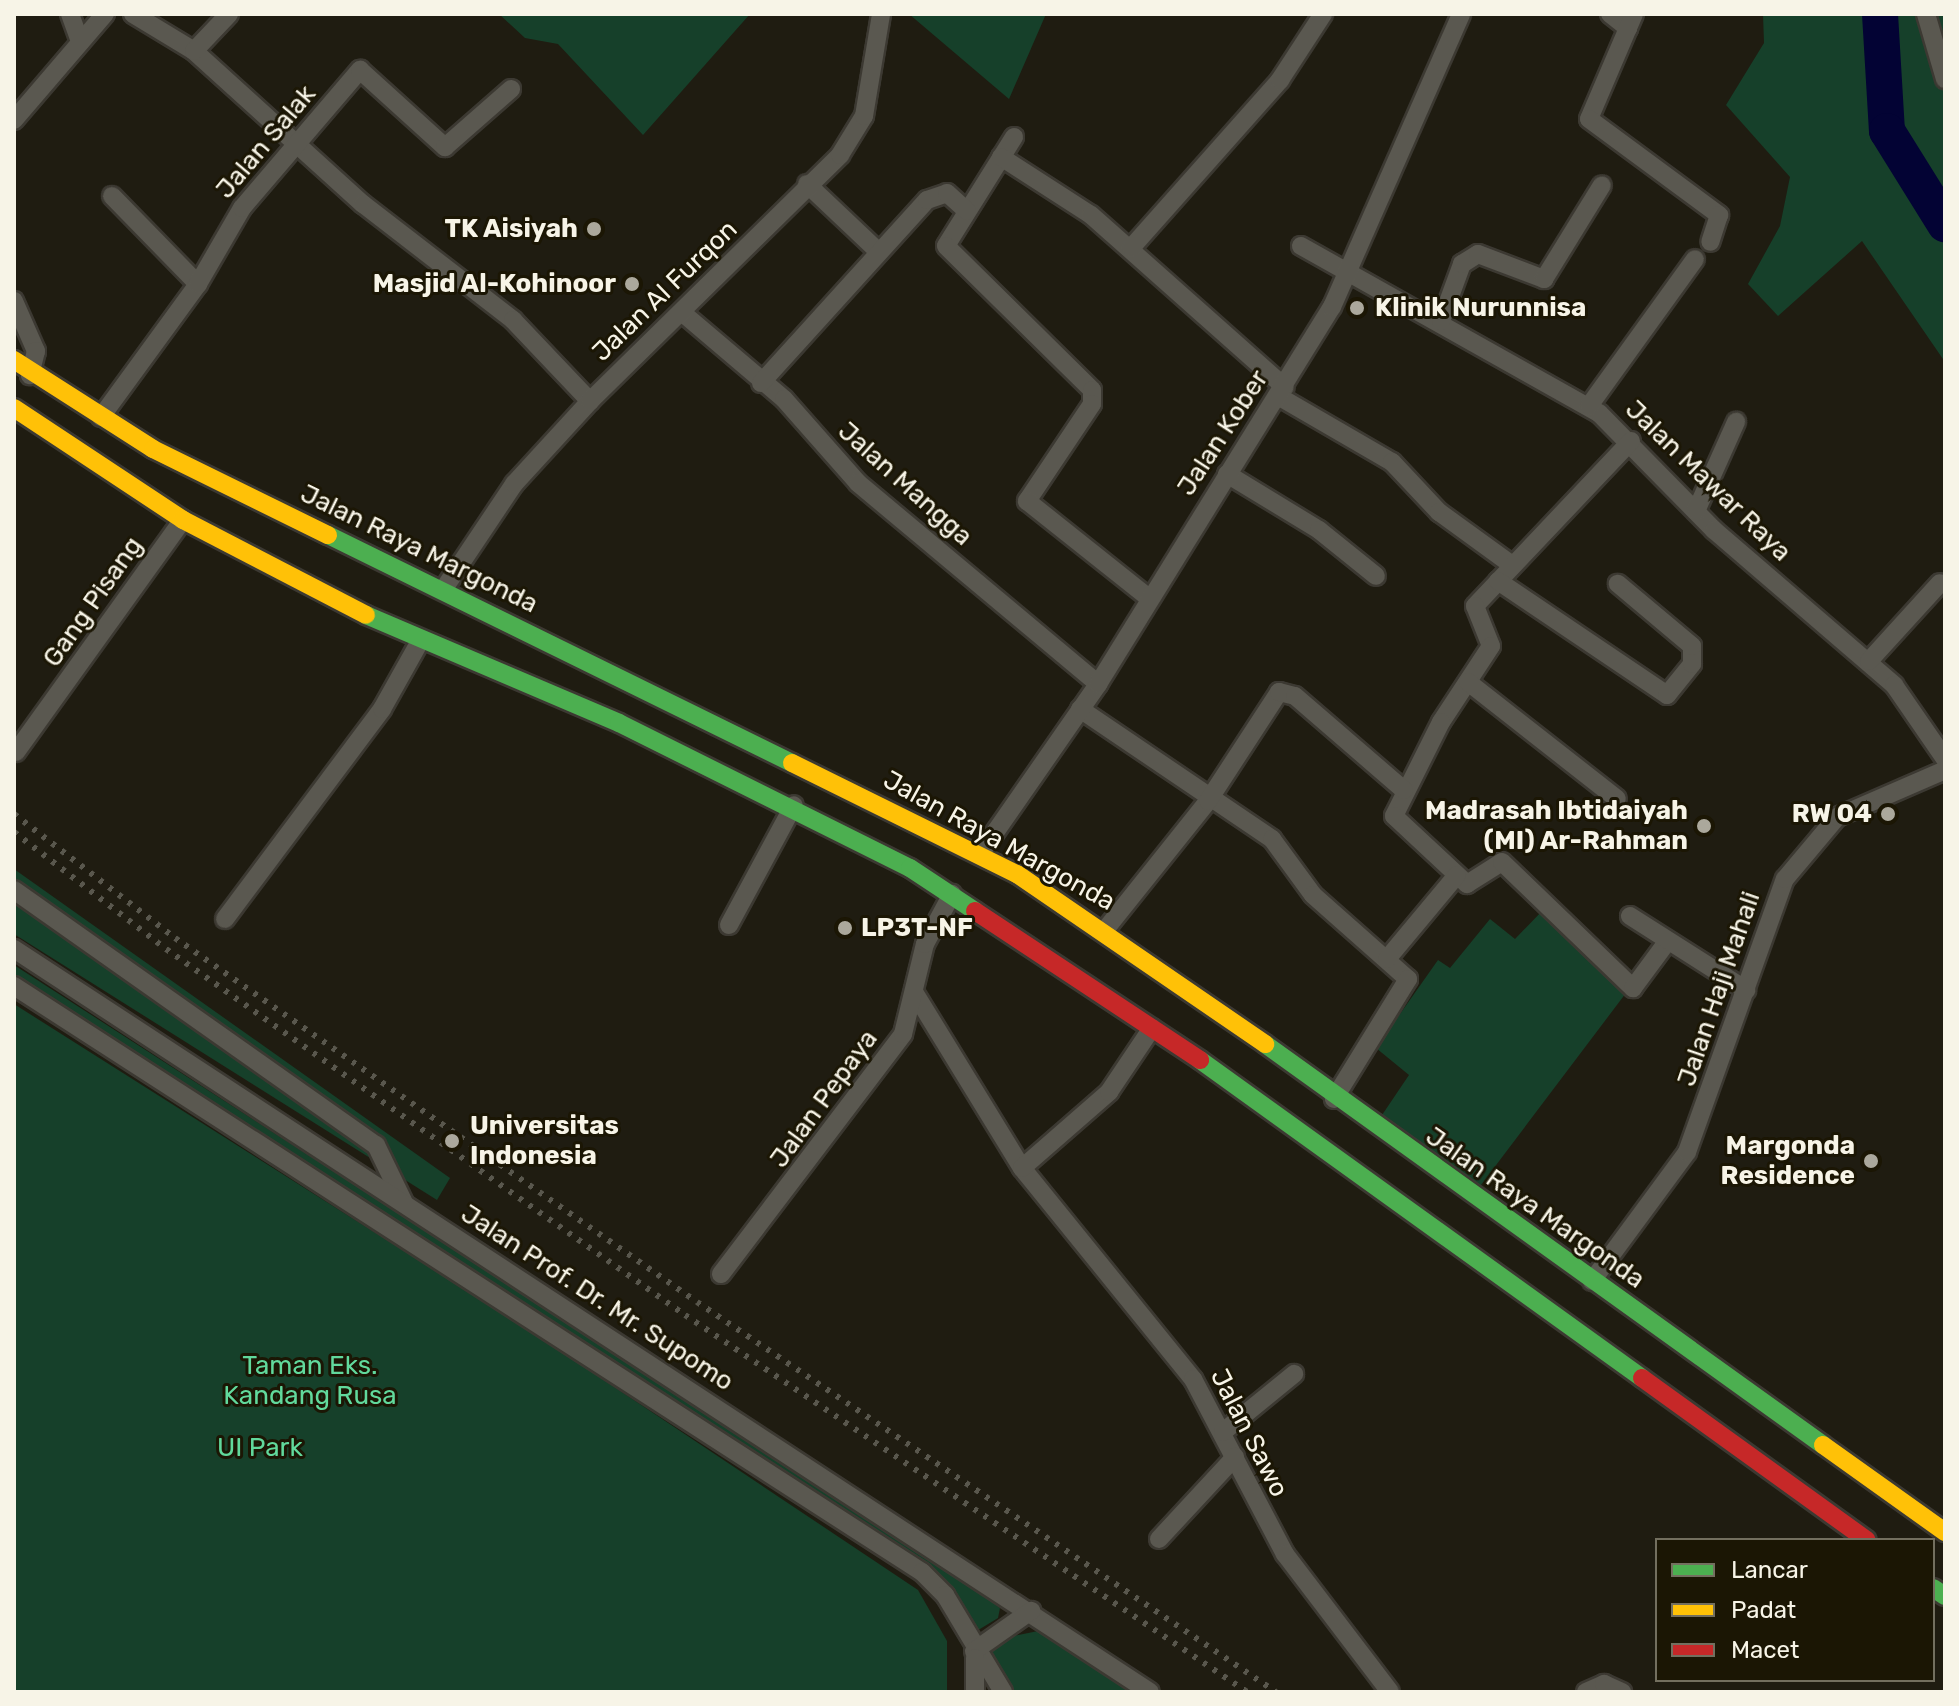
<!DOCTYPE html>
<style>
body{margin:0}
#map{position:relative;width:1959px;height:1706px;overflow:hidden;background:#1f1c11;font-family:Rubik,sans-serif}
div>[style]{position:absolute}
.green>*{inset:0;background:#16402a}
.river>*{height:36px;margin:-18px;padding:0 18px;transform-origin:18px;border-radius:18px;background:#030334}
.roads{filter:drop-shadow(2px 0 #3c3932) drop-shadow(-2px 0 #3c3932) drop-shadow(0 2px #3c3932) drop-shadow(0 -2px #3c3932)}
.street>*{height:18px;margin:-9px;padding:0 9px;transform-origin:9px;border-radius:9px;background:#5a5850}
.fast>*{height:18px;margin:-9px;padding:0 9px;transform-origin:9px;border-radius:9px;background:#4caf50}
.slow>*{height:18px;margin:-9px;padding:0 9px;transform-origin:9px;border-radius:9px;background:#ffc107}
.jam>*{height:18px;margin:-9px;padding:0 9px;transform-origin:9px;border-radius:9px;background:#c62828}
.rail>*{height:6px;margin-top:-3px;transform-origin:0;background:repeating-linear-gradient(90deg,#59574d 0 4px,transparent 0 12px)}
.dots>*{width:22px;height:22px;translate:-50% -50%;box-sizing:border-box;border:4px solid #1b1604;border-radius:50%}
span{translate:-50% -50%;white-space:nowrap;text-align:center;line-height:1.15;-webkit-text-stroke:6px #1b1604;paint-order:stroke}
.street-label{font-size:26px;color:#f7f4e7}
.poi-label{font-size:26px;color:#f7f4e7;font-weight:700}
.right{translate:-100% -50%;text-align:right}
.left{translate:0 -50%;text-align:left}
.park-label{font-size:26px;color:#61d99c}
.frame{position:absolute;inset:0;border:16px solid #f7f4e7;pointer-events:none}
.legend{position:absolute;left:1655px;top:1538px;width:280px;height:144px;box-sizing:border-box;background:#1b1604;border:2px solid #736f5f;margin:0;padding:10px 14px;list-style:none;font-size:24px;color:#f7f4e7}
.legend li{display:flex;align-items:center;gap:16px;height:40px}
.legend b{width:40px;border:2px solid #736f5f}
</style>
<div id="map">
<div class="green">
<div style="clip-path:polygon(499px 14px,750px 14px,643px 135px,558px 44px,525px 38px)"></div>
<div style="clip-path:polygon(909px 14px,1046px 14px,1009px 99px)"></div>
<div style="clip-path:polygon(1763px 14px,1945px 14px,1945px 362px,1862px 241px,1778px 316px,1748px 284px,1780px 226px,1790px 177px,1726px 105px,1764px 43px)"></div>
<div style="clip-path:polygon(14px 869px,450px 1178px,437px 1200px,14px 934px)"></div>
<div style="clip-path:polygon(1544px 909px,1629px 989px,1478px 1189px,1382px 1115px,1409px 1075px,1376px 1048px,1438px 960px,1450px 968px,1490px 919px,1515px 939px)"></div>
<div style="clip-path:polygon(14px 965px,946px 1567px,1000px 1608px,998px 1618px,975px 1632px,931px 1569px,14px 976px)"></div>
<div style="clip-path:polygon(14px 1004px,532px 1332px,918px 1590px,947px 1641px,947px 1692px,14px 1692px)"></div>
<div style="clip-path:polygon(1038px 1631px,1052px 1639px,1133px 1692px,1015px 1692px,996px 1675px,990px 1653px,1003px 1638px)"></div>
</div>
<div class="river">
<div style="left:1880px;top:14px;width:117px;rotate:86.6deg"></div>
<div style="left:1887px;top:131px;width:110px;rotate:58.1deg"></div>
</div>
<div class="roads">
<div class="street">
<div style="left:70px;top:14px;width:30px;rotate:70deg"></div>
<div style="left:133px;top:14px;width:71px;rotate:31.2deg"></div>
<div style="left:194px;top:51px;width:228px;rotate:42.2deg"></div>
<div style="left:363px;top:204px;width:190px;rotate:37.7deg"></div>
<div style="left:513px;top:320px;width:112px;rotate:46.5deg"></div>
<div style="left:1610px;top:14px;width:23px;rotate:38deg"></div>
<div style="left:1634px;top:14px;width:114px;rotate:113.2deg"></div>
<div style="left:1589px;top:119px;width:162px;rotate:36.4deg"></div>
<div style="left:1719px;top:215px;width:28px;rotate:108deg"></div>
<div style="left:1926px;top:14px;width:68px;rotate:73.7deg"></div>
<div style="left:194px;top:51px;width:51px;rotate:-46.6deg"></div>
<div style="left:14px;top:120px;width:140px;rotate:-49.4deg"></div>
<div style="left:1014px;top:137px;width:128px;rotate:122deg"></div>
<div style="left:946px;top:246px;width:205px;rotate:44.6deg"></div>
<div style="left:1092px;top:390px;width:14px;rotate:90deg"></div>
<div style="left:1092px;top:404px;width:117px;rotate:123.8deg"></div>
<div style="left:1027px;top:501px;width:156px;rotate:38.5deg"></div>
<div style="left:1001px;top:157px;width:107px;rotate:32.8deg"></div>
<div style="left:1091px;top:215px;width:259px;rotate:41.6deg"></div>
<div style="left:807px;top:184px;width:99px;rotate:43.4deg"></div>
<div style="left:112px;top:196px;width:123px;rotate:45.7deg"></div>
<div style="left:1301px;top:246px;width:342px;rotate:29.3deg"></div>
<div style="left:1599px;top:413px;width:164px;rotate:45.5deg"></div>
<div style="left:1714px;top:530px;width:238px;rotate:40.7deg"></div>
<div style="left:1894px;top:685px;width:90px;rotate:55.4deg"></div>
<div style="left:1131px;top:248px;width:225px;rotate:-48.4deg"></div>
<div style="left:1280px;top:80px;width:79px;rotate:-56.9deg"></div>
<div style="left:14px;top:301px;width:55px;rotate:66.3deg"></div>
<div style="left:36px;top:351px;width:25px;rotate:104deg"></div>
<div style="left:685px;top:315px;width:130px;rotate:40.3deg"></div>
<div style="left:784px;top:399px;width:112px;rotate:48.6deg"></div>
<div style="left:858px;top:483px;width:313px;rotate:39.9deg"></div>
<div style="left:1441px;top:321px;width:61px;rotate:-69.8deg"></div>
<div style="left:1462px;top:264px;width:19px;rotate:-32deg"></div>
<div style="left:1478px;top:254px;width:71px;rotate:20.7deg"></div>
<div style="left:1544px;top:279px;width:110px;rotate:-58.3deg"></div>
<div style="left:761px;top:383px;width:247px;rotate:-47.8deg"></div>
<div style="left:927px;top:200px;width:21px;rotate:-19deg"></div>
<div style="left:947px;top:193px;width:27px;rotate:42deg"></div>
<div style="left:1278px;top:396px;width:132px;rotate:30.1deg"></div>
<div style="left:1392px;top:462px;width:69px;rotate:46.8deg"></div>
<div style="left:1439px;top:512px;width:90px;rotate:36deg"></div>
<div style="left:1589px;top:406px;width:181px;rotate:-54.2deg"></div>
<div style="left:101px;top:417px;width:165px;rotate:-53.9deg"></div>
<div style="left:198px;top:284px;width:88px;rotate:-59.9deg"></div>
<div style="left:242px;top:208px;width:182px;rotate:-49.5deg"></div>
<div style="left:360px;top:70px;width:115px;rotate:42.2deg"></div>
<div style="left:445px;top:147px;width:88px;rotate:-41.3deg"></div>
<div style="left:1631px;top:441px;width:227px;rotate:133.4deg"></div>
<div style="left:1475px;top:606px;width:43px;rotate:68.2deg"></div>
<div style="left:1491px;top:646px;width:91px;rotate:123.3deg"></div>
<div style="left:1441px;top:722px;width:105px;rotate:116.6deg"></div>
<div style="left:1394px;top:816px;width:100px;rotate:43deg"></div>
<div style="left:1467px;top:884px;width:41px;rotate:-32.2deg"></div>
<div style="left:1502px;top:862px;width:182px;rotate:43.9deg"></div>
<div style="left:1633px;top:988px;width:57px;rotate:-53.5deg"></div>
<div style="left:1227px;top:474px;width:108px;rotate:31.3deg"></div>
<div style="left:1319px;top:530px;width:73px;rotate:38.9deg"></div>
<div style="left:1696px;top:511px;width:98px;rotate:-65.8deg"></div>
<div style="left:1498px;top:581px;width:204px;rotate:34deg"></div>
<div style="left:1667px;top:695px;width:40px;rotate:-51deg"></div>
<div style="left:1692px;top:664px;width:18px;rotate:-90deg"></div>
<div style="left:1692px;top:646px;width:97px;rotate:-140deg"></div>
<div style="left:443px;top:590px;width:128px;rotate:-56.2deg"></div>
<div style="left:514px;top:484px;width:113px;rotate:-47.5deg"></div>
<div style="left:590px;top:401px;width:351px;rotate:-44.5deg"></div>
<div style="left:840px;top:155px;width:46px;rotate:-58.4deg"></div>
<div style="left:864px;top:116px;width:103px;rotate:-80.5deg"></div>
<div style="left:1869px;top:661px;width:105px;rotate:-47.7deg"></div>
<div style="left:1468px;top:682px;width:189px;rotate:38.1deg"></div>
<div style="left:1080px;top:709px;width:232px;rotate:34.1deg"></div>
<div style="left:1272px;top:839px;width:69px;rotate:53.8deg"></div>
<div style="left:1313px;top:895px;width:127px;rotate:41.5deg"></div>
<div style="left:1408px;top:979px;width:141px;rotate:121.7deg"></div>
<div style="left:16px;top:752px;width:286px;rotate:-54.3deg"></div>
<div style="left:980px;top:854px;width:207px;rotate:-55.2deg"></div>
<div style="left:1098px;top:684px;width:444px;rotate:-58.2deg"></div>
<div style="left:1332px;top:307px;width:320px;rotate:-66.2deg"></div>
<div style="left:14px;top:890px;width:443px;rotate:35.2deg"></div>
<div style="left:376px;top:1145px;width:64px;rotate:64.2deg"></div>
<div style="left:1630px;top:916px;width:138px;rotate:32.5deg"></div>
<div style="left:225px;top:919px;width:262px;rotate:-53.2deg"></div>
<div style="left:382px;top:709px;width:76px;rotate:-60.7deg"></div>
<div style="left:729px;top:925px;width:136px;rotate:-61.6deg"></div>
<div style="left:1105px;top:930px;width:165px;rotate:-51.4deg"></div>
<div style="left:1208px;top:801px;width:130px;rotate:-56.9deg"></div>
<div style="left:1279px;top:692px;width:16px;rotate:14deg"></div>
<div style="left:1295px;top:696px;width:144px;rotate:40.8deg"></div>
<div style="left:14px;top:949px;width:1357px;rotate:33.19deg"></div>
<div style="left:1387px;top:959px;width:109px;rotate:-50.2deg"></div>
<div style="left:14px;top:986px;width:1081px;rotate:32.84deg"></div>
<div style="left:922px;top:1572px;width:33px;rotate:45deg"></div>
<div style="left:945px;top:1595px;width:113px;rotate:59.1deg"></div>
<div style="left:914px;top:992px;width:206px;rotate:58.5deg"></div>
<div style="left:1022px;top:1168px;width:272px;rotate:51deg"></div>
<div style="left:1193px;top:1379px;width:198px;rotate:62.3deg"></div>
<div style="left:1285px;top:1554px;width:173px;rotate:52.7deg"></div>
<div style="left:1022px;top:1168px;width:116px;rotate:-41.1deg"></div>
<div style="left:1109px;top:1092px;width:77px;rotate:-56.1deg"></div>
<div style="left:721px;top:1274px;width:301px;rotate:-52.8deg"></div>
<div style="left:903px;top:1034px;width:93px;rotate:-76.3deg"></div>
<div style="left:925px;top:944px;width:57px;rotate:-61.6deg"></div>
<div style="left:1592px;top:1281px;width:160px;rotate:-53.6deg"></div>
<div style="left:1687px;top:1152px;width:290px;rotate:-70.3deg"></div>
<div style="left:1785px;top:879px;width:81px;rotate:-50deg"></div>
<div style="left:1837px;top:817px;width:118px;rotate:-23.5deg"></div>
<div style="left:1223px;top:1432px;width:92px;rotate:-39.2deg"></div>
<div style="left:1159px;top:1539px;width:112px;rotate:-47.2deg"></div>
<div style="left:974px;top:1651px;width:70px;rotate:-35.1deg"></div>
<div style="left:975px;top:1692px;width:34px;rotate:-90deg"></div>
<div style="left:1586px;top:1692px;width:20px;rotate:-24deg"></div>
<div style="left:1604px;top:1684px;width:20px;rotate:24deg"></div>
</div>
<div class="fast">
<div style="left:328px;top:535px;width:517px;rotate:26.17deg"></div>
<div style="left:366px;top:615px;width:275px;rotate:23.1deg"></div>
<div style="left:619px;top:723px;width:325px;rotate:26.5deg"></div>
<div style="left:910px;top:868px;width:78px;rotate:33.5deg"></div>
<div style="left:1265px;top:1044px;width:687px;rotate:35.7deg"></div>
<div style="left:1200px;top:1060px;width:545px;rotate:35.73deg"></div>
<div style="left:1933px;top:1588px;width:14px;rotate:34deg"></div>
</div>
<div class="slow">
<div style="left:14px;top:360px;width:165px;rotate:32.6deg"></div>
<div style="left:153px;top:449px;width:195px;rotate:26.2deg"></div>
<div style="left:14px;top:408px;width:203px;rotate:33.5deg"></div>
<div style="left:183px;top:520px;width:206px;rotate:27.4deg"></div>
<div style="left:792px;top:763px;width:251px;rotate:26.3deg"></div>
<div style="left:1017px;top:874px;width:301px;rotate:34.4deg"></div>
<div style="left:1823px;top:1445px;width:150px;rotate:35.5deg"></div>
</div>
<div class="jam">
<div style="left:975px;top:911px;width:270px;rotate:33.5deg"></div>
<div style="left:1642px;top:1378px;width:277px;rotate:35.8deg"></div>
</div>
</div>
<div class="rail">
<div style="left:14px;top:814px;width:203px;rotate:37.6deg"></div>
<div style="left:175px;top:938px;width:636px;rotate:34.89deg"></div>
<div style="left:697px;top:1302px;width:698px;rotate:33.96deg"></div>
<div style="left:14px;top:832px;width:192px;rotate:37.6deg"></div>
<div style="left:166px;top:949px;width:635px;rotate:35.19deg"></div>
<div style="left:685px;top:1315px;width:677px;rotate:33.85deg"></div>
</div>
<div class="dots">
<div style="left:594px;top:229px;background:#aba89c"></div>
<div style="left:632px;top:284px;background:#aba89c"></div>
<div style="left:1357px;top:308px;background:#aba89c"></div>
<div style="left:1888px;top:814px;background:#aba89c"></div>
<div style="left:1704px;top:826px;background:#aba89c"></div>
<div style="left:845px;top:928px;background:#aba89c"></div>
<div style="left:452px;top:1141px;background:#aba89c"></div>
<div style="left:1871px;top:1161px;background:#aba89c"></div>
</div>
<div class="street-label">
<span style="left:266px;top:142px;rotate:-50deg">Jalan Salak</span>
<span style="left:665px;top:291px;rotate:-44deg">Jalan Al Furqon</span>
<span style="left:1223px;top:433px;rotate:-57deg">Jalan Kober</span>
<span style="left:1708px;top:481px;rotate:44deg">Jalan Mawar Raya</span>
<span style="left:905px;top:484px;rotate:42deg">Jalan Mangga</span>
<span style="left:419px;top:549px;rotate:26deg">Jalan Raya Margonda</span>
<span style="left:93px;top:602px;rotate:-55deg">Gang Pisang</span>
<span style="left:999px;top:841px;rotate:29deg">Jalan Raya Margonda</span>
<span style="left:1719px;top:989px;rotate:-71deg">Jalan Haji Mahali</span>
<span style="left:824px;top:1099px;rotate:-54deg">Jalan Pepaya</span>
<span style="left:1535px;top:1208px;rotate:35deg">Jalan Raya Margonda</span>
<span style="left:597px;top:1298px;rotate:33deg">Jalan Prof. Dr. Mr. Supomo</span>
<span style="left:1249px;top:1433px;rotate:63deg">Jalan Sawo</span>
</div>
<div class="poi-label">
<span class="right" style="left:578px;top:229px">TK Aisiyah</span>
<span class="right" style="left:616px;top:284px">Masjid Al-Kohinoor</span>
<span class="left" style="left:1375px;top:308px">Klinik Nurunnisa</span>
<span class="right" style="left:1688px;top:826px">Madrasah Ibtidaiyah<br>(MI) Ar-Rahman</span>
<span class="right" style="left:1872px;top:814px">RW 04</span>
<span class="left" style="left:861px;top:928px">LP3T-NF</span>
<span class="left" style="left:470px;top:1141px">Universitas<br>Indonesia</span>
<span class="right" style="left:1855px;top:1161px">Margonda<br>Residence</span>
</div>
<div class="park-label">
<span style="left:310px;top:1381px">Taman Eks.<br>Kandang Rusa</span>
<span style="left:260px;top:1448px">UI Park</span>
</div>
<div class="frame"></div>
<ul class="legend">
<li><b style="height:10px;background:#4caf50"></b>Lancar</li>
<li><b style="height:10px;background:#ffc107"></b>Padat</li>
<li><b style="height:10px;background:#c62828"></b>Macet</li>
</ul>
</div>
